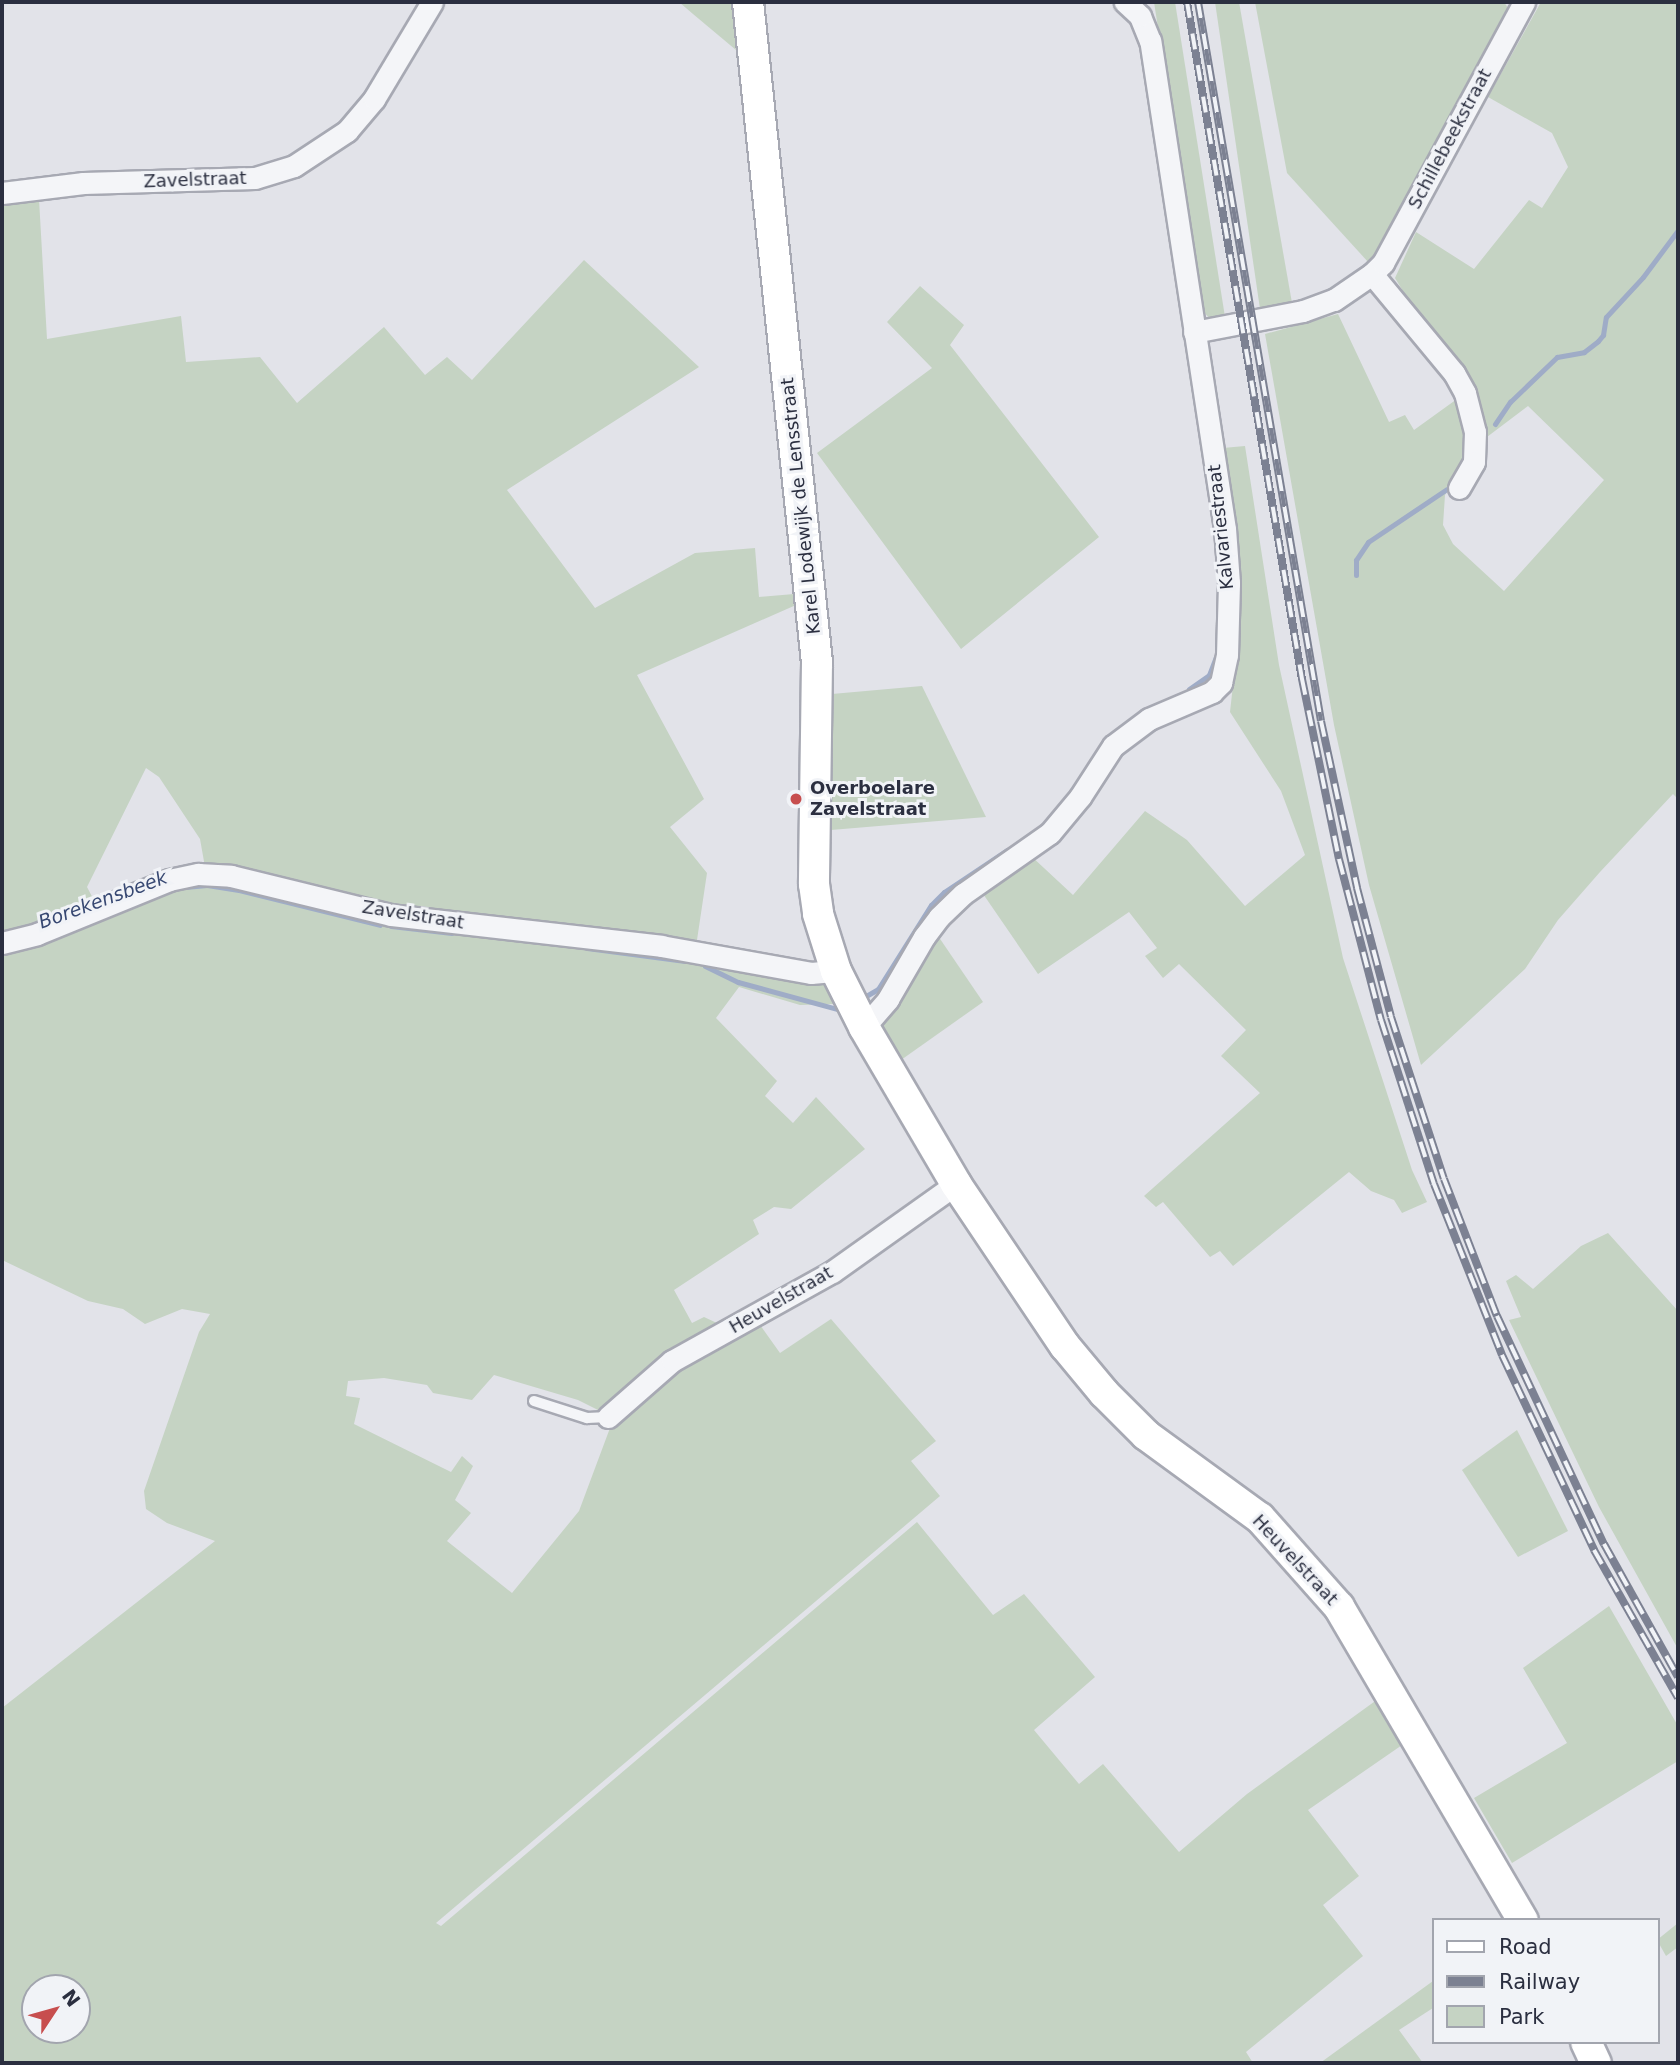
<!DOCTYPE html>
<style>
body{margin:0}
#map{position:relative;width:1680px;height:2065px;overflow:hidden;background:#e2e3e9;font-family:"DejaVu Sans",sans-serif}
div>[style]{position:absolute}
.green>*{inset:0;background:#c5d3c3}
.stream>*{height:5px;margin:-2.5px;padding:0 2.5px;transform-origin:2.5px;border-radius:2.5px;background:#9facc7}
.roads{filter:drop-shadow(2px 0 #a7a9b3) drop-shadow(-2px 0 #a7a9b3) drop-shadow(0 2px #a7a9b3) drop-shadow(0 -2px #a7a9b3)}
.lane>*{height:10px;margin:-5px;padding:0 5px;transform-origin:5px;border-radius:5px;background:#f4f5f8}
.street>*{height:21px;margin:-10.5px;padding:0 10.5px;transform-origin:10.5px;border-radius:10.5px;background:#f4f5f8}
.secondary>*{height:30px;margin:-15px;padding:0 15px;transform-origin:15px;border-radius:15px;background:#fff}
.rail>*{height:8px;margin-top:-4px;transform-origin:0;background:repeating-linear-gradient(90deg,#f1f3f7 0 16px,#7c8192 0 32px);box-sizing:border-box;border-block:2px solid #7c8192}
.dots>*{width:19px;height:19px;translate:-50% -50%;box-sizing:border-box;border:4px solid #f1f3f7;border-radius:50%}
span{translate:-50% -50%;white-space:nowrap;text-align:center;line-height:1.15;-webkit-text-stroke:6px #f1f3f7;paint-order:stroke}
.street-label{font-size:18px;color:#2b2f40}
.poi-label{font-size:18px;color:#2b2f40;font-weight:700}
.left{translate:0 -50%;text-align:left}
.water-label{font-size:19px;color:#374872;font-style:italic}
.frame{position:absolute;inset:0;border:4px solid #2b2f40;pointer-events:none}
.legend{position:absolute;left:1432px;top:1918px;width:228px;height:126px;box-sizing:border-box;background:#f1f3f7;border:2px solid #a2a5ae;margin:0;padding:9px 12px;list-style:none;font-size:21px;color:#2b2f40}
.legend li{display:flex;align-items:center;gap:14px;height:35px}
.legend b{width:35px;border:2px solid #a2a5ae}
.north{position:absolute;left:21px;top:1974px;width:70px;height:70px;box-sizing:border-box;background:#f1f3f7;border:2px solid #a2a5ae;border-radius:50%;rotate:54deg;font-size:19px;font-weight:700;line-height:28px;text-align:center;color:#2b2f40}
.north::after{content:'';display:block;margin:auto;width:24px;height:32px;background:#c74e4e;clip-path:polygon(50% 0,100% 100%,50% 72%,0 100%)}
</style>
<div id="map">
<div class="green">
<div style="clip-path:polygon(679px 2px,732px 2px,736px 50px,693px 14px)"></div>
<div style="clip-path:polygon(1154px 2px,1175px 2px,1225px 317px,1210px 319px,1202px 310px)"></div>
<div style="clip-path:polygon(1215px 2px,1239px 2px,1292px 303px,1260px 309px)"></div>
<div style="clip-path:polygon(1255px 2px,1504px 2px,1508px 8px,1380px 248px,1369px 263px,1287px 173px)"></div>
<div style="clip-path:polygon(1541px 2px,1678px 2px,1678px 799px,1673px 794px,1600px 872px,1558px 920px,1525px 969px,1421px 1065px,1369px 885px,1334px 725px,1265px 334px,1338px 314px,1389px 422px,1405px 415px,1414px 430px,1457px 399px,1463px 417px,1466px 454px,1458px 475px,1445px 495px,1443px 525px,1453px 544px,1504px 591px,1604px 480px,1528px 406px,1483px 440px,1420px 319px,1395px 278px,1416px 232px,1474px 269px,1529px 200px,1542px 208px,1568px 167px,1552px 133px,1488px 97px)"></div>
<div style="clip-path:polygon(39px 199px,47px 339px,181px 316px,186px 362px,260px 357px,297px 403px,384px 327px,425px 375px,447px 357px,472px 380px,584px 260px,699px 367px,507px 490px,595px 608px,695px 553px,755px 548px,759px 597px,794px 594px,796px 605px,637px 675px,704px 799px,670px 827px,707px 873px,697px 940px,393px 905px,205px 867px,200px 839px,159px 777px,146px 768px,87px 887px,96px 904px,39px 925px,2px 934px,2px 205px)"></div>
<div style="clip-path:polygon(920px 286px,964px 325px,950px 345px,1099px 537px,961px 649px,817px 453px,932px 368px,887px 322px)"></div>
<div style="clip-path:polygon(1245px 446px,1279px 665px,1343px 958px,1412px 1170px,1427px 1202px,1402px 1213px,1394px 1200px,1371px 1191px,1349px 1172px,1233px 1266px,1220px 1251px,1210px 1257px,1163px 1202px,1156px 1207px,1144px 1196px,1260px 1093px,1221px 1056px,1246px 1030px,1179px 964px,1163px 978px,1145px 956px,1157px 948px,1129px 912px,1038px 974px,979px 888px,1030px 855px,1073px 895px,1145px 811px,1187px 840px,1245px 906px,1305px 855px,1281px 791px,1230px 712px,1238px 640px,1223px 448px)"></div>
<div style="clip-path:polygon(922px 686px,986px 817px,831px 830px,832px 694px)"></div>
<div style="clip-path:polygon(evenodd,210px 886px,240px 889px,383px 926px,497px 936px,828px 984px,834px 1004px,800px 1005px,739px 987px,716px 1018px,777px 1081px,765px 1096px,793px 1123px,816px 1097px,865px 1149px,791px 1209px,774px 1207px,753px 1220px,759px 1234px,674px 1290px,692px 1323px,704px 1317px,719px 1324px,753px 1315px,780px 1353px,831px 1319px,936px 1441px,911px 1461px,940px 1496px,436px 1923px,441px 1926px,917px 1522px,993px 1615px,1024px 1594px,1095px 1677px,1034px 1730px,1079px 1784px,1103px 1764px,1179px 1852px,1247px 1794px,1378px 1699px,1405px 1743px,1308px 1810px,1359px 1876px,1323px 1905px,1363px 1956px,1246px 2052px,1253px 2063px,2px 2063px,2px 1708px,215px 1541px,167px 1523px,146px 1509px,144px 1491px,199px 1332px,210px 1314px,182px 1309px,145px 1324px,123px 1309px,88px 1301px,2px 1260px,2px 953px,17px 952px,167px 892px,210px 886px,494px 1375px,578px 1400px,616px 1419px,610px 1428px,579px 1511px,512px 1593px,447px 1541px,471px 1513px,455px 1500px,473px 1466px,462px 1456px,451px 1472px,354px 1424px,360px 1398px,346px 1396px,348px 1381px,384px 1378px,427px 1385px,433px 1393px,472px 1400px,494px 1375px,210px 886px,35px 1988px,77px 1988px,77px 2030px,35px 2030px,35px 1988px)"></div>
<div style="clip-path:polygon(934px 930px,983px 1002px,901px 1060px,882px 1031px,884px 1019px)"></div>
<div style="clip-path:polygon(1608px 1233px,1678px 1311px,1678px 1649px,1599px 1507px,1509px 1320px,1521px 1317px,1506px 1281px,1516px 1275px,1533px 1289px,1581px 1246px)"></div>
<div style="clip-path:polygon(1517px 1430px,1568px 1531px,1518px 1557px,1462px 1470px)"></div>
<div style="clip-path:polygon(1609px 1606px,1678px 1726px,1678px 1761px,1512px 1863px,1474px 1798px,1567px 1743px,1523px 1668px)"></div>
<div style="clip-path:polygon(1678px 1923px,1678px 1947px,1666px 1956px,1657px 1940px)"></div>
<div style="clip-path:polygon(1433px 1981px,1433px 2008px,1399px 2030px,1423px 2063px,1320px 2063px)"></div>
</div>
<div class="stream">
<div style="left:1495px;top:424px;width:27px;rotate:-56deg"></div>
<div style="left:1510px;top:402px;width:65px;rotate:-43.8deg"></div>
<div style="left:1557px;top:357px;width:27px;rotate:-10deg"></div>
<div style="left:1584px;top:352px;width:18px;rotate:-38deg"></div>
<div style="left:1598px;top:341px;width:8px;rotate:-50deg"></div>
<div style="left:1603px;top:335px;width:18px;rotate:-81deg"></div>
<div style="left:1606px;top:317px;width:54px;rotate:-47.2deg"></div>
<div style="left:1643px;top:277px;width:59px;rotate:-53.3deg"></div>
<div style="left:1356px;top:575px;width:15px;rotate:-90deg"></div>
<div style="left:1356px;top:560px;width:22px;rotate:-56deg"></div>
<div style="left:1368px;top:542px;width:95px;rotate:-33.9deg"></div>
<div style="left:1189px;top:689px;width:24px;rotate:-35deg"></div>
<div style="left:1209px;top:675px;width:19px;rotate:-69deg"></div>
<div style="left:185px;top:887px;width:22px;rotate:-5deg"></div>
<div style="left:207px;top:885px;width:32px;rotate:9deg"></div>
<div style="left:239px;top:890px;width:145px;rotate:13.9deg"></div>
<div style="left:391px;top:926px;width:61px;rotate:6.5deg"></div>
<div style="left:587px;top:948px;width:99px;rotate:7.6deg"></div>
<div style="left:705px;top:966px;width:37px;rotate:26deg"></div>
<div style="left:738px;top:982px;width:107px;rotate:15.2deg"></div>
<div style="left:866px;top:996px;width:14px;rotate:-30deg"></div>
<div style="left:878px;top:989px;width:99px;rotate:-57.8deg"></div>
<div style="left:931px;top:905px;width:18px;rotate:-45deg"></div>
<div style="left:944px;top:892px;width:76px;rotate:-33.7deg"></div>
</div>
<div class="roads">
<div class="lane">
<div style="left:534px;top:1401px;width:56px;rotate:17.8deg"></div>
<div style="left:587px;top:1418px;width:21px;rotate:-3deg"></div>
</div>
<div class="street">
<div style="left:2px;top:193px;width:82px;rotate:-7deg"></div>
<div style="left:83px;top:183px;width:172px;rotate:-1.7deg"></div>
<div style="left:255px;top:178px;width:41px;rotate:-17.1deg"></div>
<div style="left:294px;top:166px;width:64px;rotate:-33.4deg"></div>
<div style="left:347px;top:131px;width:42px;rotate:-49.8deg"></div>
<div style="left:374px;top:99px;width:113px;rotate:-59.1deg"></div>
<div style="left:1372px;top:274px;width:129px;rotate:50.4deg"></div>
<div style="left:1454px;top:373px;width:23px;rotate:61deg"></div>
<div style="left:1465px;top:393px;width:40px;rotate:75.6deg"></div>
<div style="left:1475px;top:432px;width:30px;rotate:92deg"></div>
<div style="left:1474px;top:462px;width:30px;rotate:120deg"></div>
<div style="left:1194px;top:332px;width:111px;rotate:-10.9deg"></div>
<div style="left:1303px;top:311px;width:33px;rotate:-20deg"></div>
<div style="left:1334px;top:300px;width:46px;rotate:-34.4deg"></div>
<div style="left:1372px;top:274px;width:16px;rotate:-45deg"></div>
<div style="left:1383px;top:263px;width:297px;rotate:-61.6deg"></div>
<div style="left:2px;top:943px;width:36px;rotate:-14deg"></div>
<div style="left:37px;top:934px;width:143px;rotate:-22.2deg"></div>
<div style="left:169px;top:880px;width:30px;rotate:-12deg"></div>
<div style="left:198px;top:874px;width:33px;rotate:3deg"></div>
<div style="left:231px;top:876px;width:165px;rotate:13.7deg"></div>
<div style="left:391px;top:915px;width:272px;rotate:6.5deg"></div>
<div style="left:661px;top:946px;width:152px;rotate:10.2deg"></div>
<div style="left:811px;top:973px;width:25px;rotate:-5deg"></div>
<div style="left:864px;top:1027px;width:37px;rotate:-49deg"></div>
<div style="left:888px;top:999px;width:72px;rotate:-59.9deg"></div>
<div style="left:924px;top:937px;width:25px;rotate:-53deg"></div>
<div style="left:939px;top:917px;width:33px;rotate:-44deg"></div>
<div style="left:963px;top:894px;width:106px;rotate:-35deg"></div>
<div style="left:1050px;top:833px;width:47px;rotate:-50.2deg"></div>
<div style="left:1080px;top:797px;width:61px;rotate:-57.1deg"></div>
<div style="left:1113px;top:746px;width:45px;rotate:-36.9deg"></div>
<div style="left:1149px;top:719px;width:69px;rotate:-23.2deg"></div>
<div style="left:1212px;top:692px;width:13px;rotate:-45deg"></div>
<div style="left:1221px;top:683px;width:29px;rotate:-78deg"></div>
<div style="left:1227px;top:655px;width:72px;rotate:-88.4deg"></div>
<div style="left:1229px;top:583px;width:54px;rotate:-94.2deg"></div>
<div style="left:1225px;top:529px;width:494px;rotate:-98.7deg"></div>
<div style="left:1150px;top:41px;width:27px;rotate:-112deg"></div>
<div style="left:1140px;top:16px;width:21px;rotate:-137deg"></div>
<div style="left:608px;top:1417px;width:85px;rotate:-41.2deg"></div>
<div style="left:672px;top:1361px;width:183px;rotate:-29.1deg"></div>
<div style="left:832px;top:1272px;width:152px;rotate:-35.4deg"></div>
</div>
<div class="secondary">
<div style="left:748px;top:2px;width:665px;rotate:84.04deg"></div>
<div style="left:817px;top:663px;width:221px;rotate:90.8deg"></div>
<div style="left:814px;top:884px;width:30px;rotate:82deg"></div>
<div style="left:818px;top:914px;width:60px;rotate:72.5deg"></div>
<div style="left:836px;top:971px;width:63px;rotate:63.4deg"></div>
<div style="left:864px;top:1027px;width:182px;rotate:59.6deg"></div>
<div style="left:956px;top:1184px;width:195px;rotate:56.1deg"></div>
<div style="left:1065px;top:1346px;width:61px;rotate:50.3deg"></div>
<div style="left:1104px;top:1393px;width:59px;rotate:45deg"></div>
<div style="left:1146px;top:1435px;width:141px;rotate:36.1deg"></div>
<div style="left:1260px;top:1518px;width:119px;rotate:48.4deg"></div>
<div style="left:1339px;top:1607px;width:363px;rotate:59.6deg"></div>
<div style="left:1586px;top:2042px;width:23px;rotate:65deg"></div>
</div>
</div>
<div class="rail">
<div style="left:1187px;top:2px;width:687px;rotate:80.36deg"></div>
<div style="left:1302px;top:679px;width:184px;rotate:78.4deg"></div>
<div style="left:1339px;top:859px;width:166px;rotate:75.4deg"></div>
<div style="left:1381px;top:1020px;width:172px;rotate:72.1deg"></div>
<div style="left:1434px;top:1184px;width:184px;rotate:68.3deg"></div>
<div style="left:1502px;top:1355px;width:216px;rotate:64.7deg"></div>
<div style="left:1594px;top:1550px;width:170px;rotate:60.4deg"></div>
<div style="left:1198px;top:2px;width:729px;rotate:80.29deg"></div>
<div style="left:1321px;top:721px;width:171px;rotate:77.8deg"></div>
<div style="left:1357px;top:888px;width:133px;rotate:75.2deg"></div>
<div style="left:1391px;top:1017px;width:170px;rotate:71.9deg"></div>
<div style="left:1444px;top:1179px;width:147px;rotate:68.9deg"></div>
<div style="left:1497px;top:1316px;width:252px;rotate:64.9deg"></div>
<div style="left:1604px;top:1544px;width:152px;rotate:60.9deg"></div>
</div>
<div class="dots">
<div style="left:796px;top:799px;background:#c74e4e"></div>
</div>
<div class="street-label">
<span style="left:1450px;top:139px;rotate:-62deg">Schillebeekstraat</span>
<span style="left:195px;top:180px;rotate:-2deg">Zavelstraat</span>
<span style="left:801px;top:506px;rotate:-96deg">Karel Lodewijk de Lensstraat</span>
<span style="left:1221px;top:527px;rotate:-96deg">Kalvariestraat</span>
<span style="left:413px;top:915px;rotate:9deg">Zavelstraat</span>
<span style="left:781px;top:1300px;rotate:-30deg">Heuvelstraat</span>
<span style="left:1295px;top:1560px;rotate:47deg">Heuvelstraat</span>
</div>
<div class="poi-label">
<span class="left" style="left:810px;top:799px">Overboelare<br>Zavelstraat</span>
</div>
<div class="water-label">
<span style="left:103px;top:900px;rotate:-20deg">Borekensbeek</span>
</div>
<div class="frame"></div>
<ul class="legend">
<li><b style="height:9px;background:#fff"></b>Road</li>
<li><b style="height:9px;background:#7c8192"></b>Railway</li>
<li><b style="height:19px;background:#c5d3c3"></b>Park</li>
</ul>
<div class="north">N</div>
</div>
